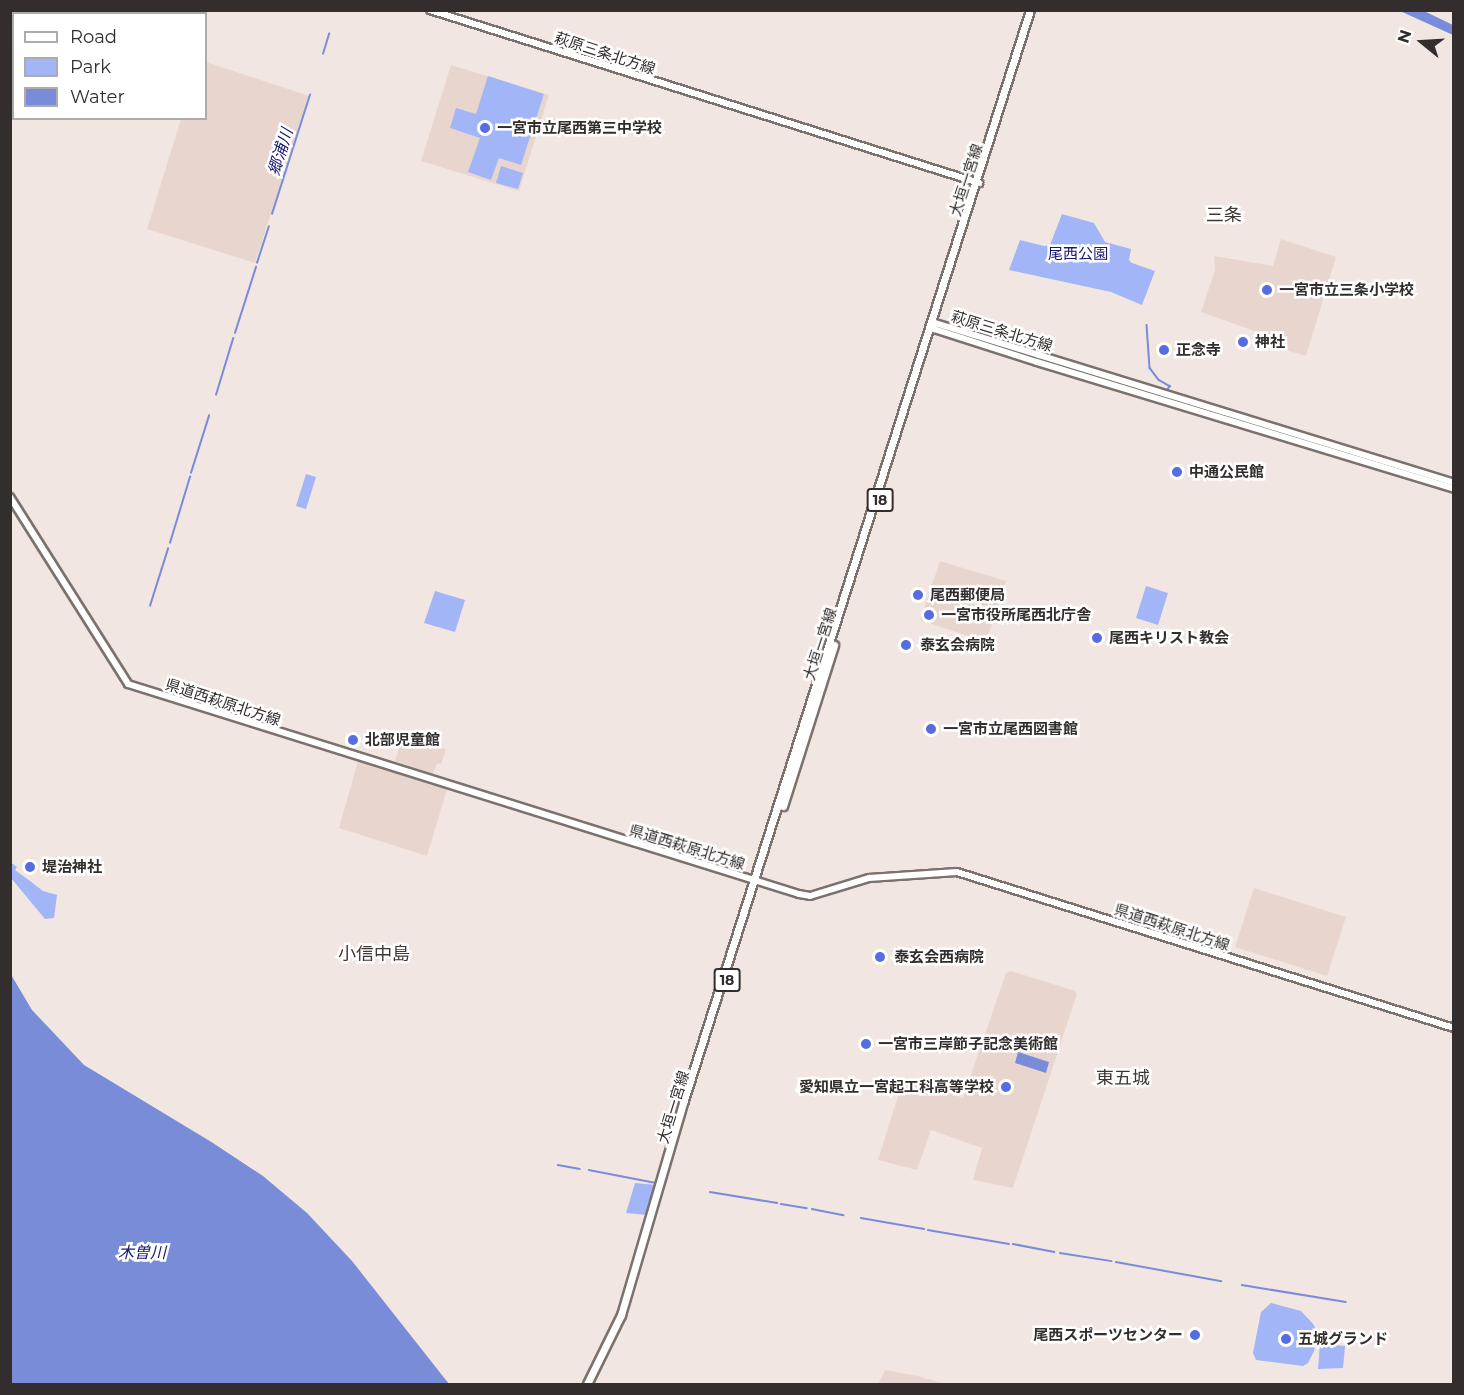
<!DOCTYPE html>
<meta charset="utf-8">
<style>
body{margin:0}
#map{position:relative;width:1464px;height:1395px;overflow:hidden;background:#f2e6e2;font-family:Montserrat,"Noto Sans JP",sans-serif}
div>[style]{position:absolute}
.built>*{inset:0;background:#e8d6ce}
.green>*{inset:0;background:#a2b5f6}
.water>*{inset:0;background:#788cd8}
.stream>*{height:1.5px;margin:-0.75px;padding:0 0.75px;transform-origin:0.75px;border-radius:0.75px;background:#788cd8}
.roads{filter:drop-shadow(2px 0 #7b716d) drop-shadow(-2px 0 #7b716d) drop-shadow(0 2px #7b716d) drop-shadow(0 -2px #7b716d)}
.secondary>*{height:6px;margin:-3px;padding:0 3px;transform-origin:3px;border-radius:3px;background:#fff}
.primary>*{height:7px;margin:-3.5px;padding:0 3.5px;transform-origin:3.5px;border-radius:3.5px;background:#fff}
.dots>*{width:16px;height:16px;translate:-50% -50%;box-sizing:border-box;border:3px solid #fff;border-radius:50%}
span{translate:-50% -50%;white-space:nowrap;text-align:center;line-height:1.15;-webkit-text-stroke:5px #fff;paint-order:stroke}
.shield-label span{padding:2px 4px;background:#fff;border:2px solid;border-radius:4px;-webkit-text-stroke-width:0}
.shield-label{font-size:14px;color:#332e2d;font-weight:700}
.street-label{font-size:15px;color:#332e2d}
.poi-label{font-size:15px;color:#332e2d;font-weight:700}
.left{translate:0 -50%;text-align:left}
.right{translate:-100% -50%;text-align:right}
.park-label{font-size:15px;color:#16176f}
.water-label{font-size:16px;color:#171971;font-style:italic}
.quarter-label{font-size:18px;color:#413834}
.frame{position:absolute;inset:0;border:12px solid #332e2d;pointer-events:none}
.legend{position:absolute;left:12px;top:12px;width:195px;height:108px;box-sizing:border-box;background:#fff;border:2px solid #adabab;margin:0;padding:8px 10px;list-style:none;font-size:18px;color:#332e2d}
.legend li{display:flex;align-items:center;gap:12px;height:30px}
.legend b{width:30px;border:2px solid #adabab}
.north{position:absolute;left:1392px;top:12px;width:60px;height:60px;-webkit-text-stroke:4px #fff;paint-order:stroke;rotate:288deg;font-size:16px;font-weight:700;line-height:24px;text-align:center;color:#332e2d}
.north::after{content:'';display:block;margin:auto;width:21px;height:27px;background:#332e2d;clip-path:polygon(50% 0,100% 100%,50% 72%,0 100%)}
</style>
<div id="map">
<div class="built">
<div style="clip-path:polygon(206px 62px,309px 96px,255px 263px,147px 229px,181px 119px,206px 118px)"></div>
<div style="clip-path:polygon(451px 65px,549px 95px,519px 191px,421px 161px)"></div>
<div style="clip-path:polygon(1281px 239px,1336px 257px,1306px 356px,1272px 346px,1257px 332px,1201px 312px,1215px 270px,1214px 256px,1273px 266px)"></div>
<div style="clip-path:polygon(940px 561px,1006px 581px,986px 642px,920px 620px)"></div>
<div style="clip-path:polygon(403px 735px,446px 749px,441px 764px,437px 763px,433px 774px,395px 761px)"></div>
<div style="clip-path:polygon(358px 761px,447px 789px,427px 856px,339px 828px)"></div>
<div style="clip-path:polygon(1254px 888px,1346px 917px,1327px 976px,1235px 947px)"></div>
<div style="clip-path:polygon(1011px 971px,1075px 991px,1077px 994px,1013px 1188px,973px 1180px,982px 1148px,931px 1130px,917px 1170px,878px 1160px,904px 1077px,963px 1098px,1006px 973px)"></div>
<div style="clip-path:polygon(885px 1370px,918px 1376px,945px 1384px,878px 1384px)"></div>
</div>
<div class="green">
<div style="clip-path:polygon(488px 76px,544px 94px,521px 165px,499px 158px,500px 155px,491px 180px,468px 172px,480px 138px,450px 128px,456px 108px,476px 114px)"></div>
<div style="clip-path:polygon(501px 166px,523px 173px,518px 189px,496px 183px)"></div>
<div style="clip-path:polygon(1062px 214px,1094px 223px,1105px 242px,1131px 249px,1129px 260px,1132px 263px,1155px 271px,1142px 305px,1111px 292px,1009px 270px,1020px 240px,1044px 246px,1050px 245px)"></div>
<div style="clip-path:polygon(306px 474px,316px 477px,306px 509px,296px 506px)"></div>
<div style="clip-path:polygon(1146px 586px,1168px 593px,1158px 625px,1136px 618px)"></div>
<div style="clip-path:polygon(435px 591px,465px 600px,455px 632px,424px 623px)"></div>
<div style="clip-path:polygon(10px 862px,17px 867px,15px 870px,30px 881px,43px 891px,57px 895px,54px 918px,45px 919px,11px 878px)"></div>
<div style="clip-path:polygon(635px 1183px,655px 1185px,648px 1215px,626px 1213px)"></div>
<div style="clip-path:polygon(1271px 1303px,1301px 1311px,1314px 1325px,1317px 1334px,1314px 1351px,1308px 1363px,1303px 1366px,1256px 1360px,1253px 1353px,1261px 1312px)"></div>
<div style="clip-path:polygon(1320px 1343px,1345px 1346px,1343px 1368px,1318px 1369px)"></div>
</div>
<div class="water">
<div style="clip-path:polygon(1400px 11px,1424px 11px,1453px 25px,1453px 35px)"></div>
<div style="clip-path:polygon(10px 973px,32px 1010px,84px 1065px,213px 1143px,263px 1176px,307px 1213px,352px 1261px,449px 1384px,11px 1384px)"></div>
<div style="clip-path:polygon(1018px 1052px,1049px 1062px,1046px 1073px,1015px 1063px)"></div>
</div>
<div class="stream">
<div style="left:323px;top:54px;width:21px;rotate:-73deg"></div>
<div style="left:272px;top:214px;width:125px;rotate:-72.3deg"></div>
<div style="left:257px;top:263px;width:38px;rotate:-72deg"></div>
<div style="left:1147px;top:325px;width:43px;rotate:86deg"></div>
<div style="left:1150px;top:368px;width:15px;rotate:53deg"></div>
<div style="left:1159px;top:380px;width:13px;rotate:29deg"></div>
<div style="left:1170px;top:386px;width:4px;rotate:117deg"></div>
<div style="left:235px;top:333px;width:69px;rotate:-72.3deg"></div>
<div style="left:216px;top:395px;width:59px;rotate:-73.1deg"></div>
<div style="left:191px;top:473px;width:60px;rotate:-72.5deg"></div>
<div style="left:170px;top:543px;width:69px;rotate:-73.1deg"></div>
<div style="left:150px;top:606px;width:60px;rotate:-72.5deg"></div>
<div style="left:558px;top:1165px;width:22px;rotate:10deg"></div>
<div style="left:589px;top:1170px;width:68px;rotate:11deg"></div>
<div style="left:710px;top:1192px;width:68px;rotate:9.3deg"></div>
<div style="left:781px;top:1204px;width:26px;rotate:9deg"></div>
<div style="left:812px;top:1209px;width:32px;rotate:11deg"></div>
<div style="left:861px;top:1218px;width:64px;rotate:9.9deg"></div>
<div style="left:928px;top:1230px;width:82px;rotate:9.8deg"></div>
<div style="left:1013px;top:1244px;width:42px;rotate:11deg"></div>
<div style="left:1060px;top:1253px;width:52px;rotate:8.9deg"></div>
<div style="left:1116px;top:1262px;width:107px;rotate:10.3deg"></div>
<div style="left:1242px;top:1285px;width:105px;rotate:9.3deg"></div>
</div>
<div class="roads">
<div class="secondary">
<div style="left:430px;top:10px;width:576px;rotate:17.49deg"></div>
<div style="left:930px;top:325px;width:6px;rotate:45deg"></div>
<div style="left:934px;top:329px;width:108px;rotate:17.8deg"></div>
<div style="left:1037px;top:362px;width:436px;rotate:16.9deg"></div>
<div style="left:930px;top:325px;width:5px;rotate:-22deg"></div>
<div style="left:935px;top:323px;width:109px;rotate:17.1deg"></div>
<div style="left:1039px;top:355px;width:434px;rotate:17.1deg"></div>
<div style="left:10px;top:497px;width:221px;rotate:57.7deg"></div>
<div style="left:128px;top:684px;width:703px;rotate:17.38deg"></div>
<div style="left:799px;top:894px;width:11px;rotate:10deg"></div>
<div style="left:810px;top:896px;width:62px;rotate:-17deg"></div>
<div style="left:869px;top:878px;width:88px;rotate:-3.9deg"></div>
<div style="left:957px;top:872px;width:521px;rotate:17.43deg"></div>
</div>
<div class="primary">
<div style="left:783px;top:806px;width:169px;rotate:-72.4deg"></div>
<div style="left:587px;top:1384px;width:77px;rotate:-63.8deg"></div>
<div style="left:621px;top:1315px;width:224px;rotate:-73.7deg"></div>
<div style="left:684px;top:1100px;width:1144px;rotate:-72.39deg"></div>
</div>
</div>
<div class="dots">
<div style="left:485px;top:128px;background:#566ce2"></div>
<div style="left:1267px;top:290px;background:#566ce2"></div>
<div style="left:1243px;top:342px;background:#566ce2"></div>
<div style="left:1164px;top:350px;background:#566ce2"></div>
<div style="left:1177px;top:472px;background:#566ce2"></div>
<div style="left:918px;top:595px;background:#566ce2"></div>
<div style="left:929px;top:615px;background:#566ce2"></div>
<div style="left:1097px;top:638px;background:#566ce2"></div>
<div style="left:906px;top:645px;background:#566ce2"></div>
<div style="left:931px;top:729px;background:#566ce2"></div>
<div style="left:353px;top:740px;background:#566ce2"></div>
<div style="left:30px;top:867px;background:#566ce2"></div>
<div style="left:880px;top:957px;background:#566ce2"></div>
<div style="left:866px;top:1044px;background:#566ce2"></div>
<div style="left:1006px;top:1087px;background:#566ce2"></div>
<div style="left:1195px;top:1335px;background:#566ce2"></div>
<div style="left:1286px;top:1339px;background:#566ce2"></div>
</div>
<div class="shield-label">
<span style="left:880px;top:500px">18</span>
<span style="left:727px;top:980px">18</span>
</div>
<div class="street-label">
<span style="left:605px;top:53px;rotate:18deg">萩原三条北方線</span>
<span style="left:966px;top:180px;rotate:-72deg">大垣一宮線</span>
<span style="left:1002px;top:331px;rotate:17deg">萩原三条北方線</span>
<span style="left:820px;top:644px;rotate:-72deg">大垣一宮線</span>
<span style="left:223px;top:702px;rotate:18deg">県道西萩原北方線</span>
<span style="left:687px;top:847px;rotate:17deg">県道西萩原北方線</span>
<span style="left:1172px;top:927px;rotate:18deg">県道西萩原北方線</span>
<span style="left:673px;top:1107px;rotate:-73deg">大垣一宮線</span>
</div>
<div class="poi-label">
<span class="left" style="left:497px;top:128px">一宮市立尾西第三中学校</span>
<span class="left" style="left:1279px;top:290px">一宮市立三条小学校</span>
<span class="left" style="left:1255px;top:342px">神社</span>
<span class="left" style="left:1176px;top:350px">正念寺</span>
<span class="left" style="left:1189px;top:472px">中通公民館</span>
<span class="left" style="left:930px;top:595px">尾西郵便局</span>
<span class="left" style="left:941px;top:615px">一宮市役所尾西北庁舎</span>
<span class="left" style="left:1109px;top:638px">尾西キリスト教会</span>
<span class="left" style="left:920px;top:645px">泰玄会病院</span>
<span class="left" style="left:943px;top:729px">一宮市立尾西図書館</span>
<span class="left" style="left:365px;top:740px">北部児童館</span>
<span class="left" style="left:42px;top:867px">堤治神社</span>
<span class="left" style="left:894px;top:957px">泰玄会西病院</span>
<span class="left" style="left:878px;top:1044px">一宮市三岸節子記念美術館</span>
<span class="right" style="left:994px;top:1087px">愛知県立一宮起工科高等学校</span>
<span class="right" style="left:1183px;top:1335px">尾西スポーツセンター</span>
<span class="left" style="left:1298px;top:1339px">五城グランド</span>
</div>
<div class="park-label">
<span style="left:1078px;top:254px">尾西公園</span>
</div>
<div class="water-label">
<span style="left:281px;top:152px;rotate:-73deg">郷浦川</span>
<span style="left:142px;top:1253px">木曽川</span>
</div>
<div class="quarter-label">
<span style="left:1224px;top:215px">三条</span>
<span style="left:374px;top:954px">小信中島</span>
<span style="left:1123px;top:1078px">東五城</span>
</div>
<div class="frame"></div>
<ul class="legend">
<li><b style="height:8px;background:#fff"></b>Road</li>
<li><b style="height:16px;background:#a2b5f6"></b>Park</li>
<li><b style="height:16px;background:#788cd8"></b>Water</li>
</ul>
<div class="north">N</div>
</div>
